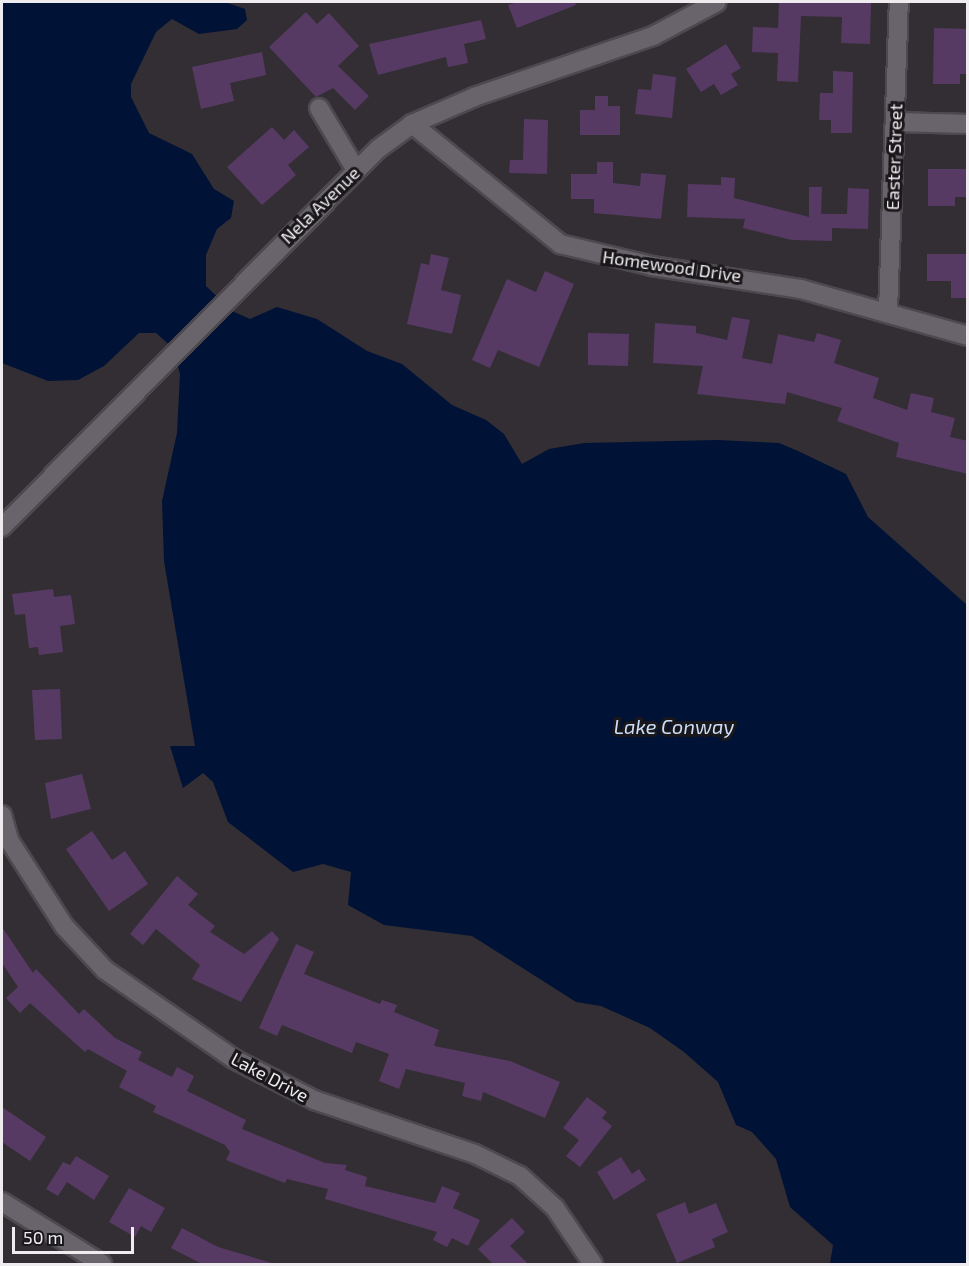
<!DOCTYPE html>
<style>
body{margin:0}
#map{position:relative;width:969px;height:1266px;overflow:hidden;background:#322e34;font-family:"Exo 2",sans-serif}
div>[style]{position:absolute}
.water>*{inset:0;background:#001236}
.building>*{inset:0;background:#573a64}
.roads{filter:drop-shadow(2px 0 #4d494f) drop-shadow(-2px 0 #4d494f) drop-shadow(0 2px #4d494f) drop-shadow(0 -2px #4d494f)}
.minor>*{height:18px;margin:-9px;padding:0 9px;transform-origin:9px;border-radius:9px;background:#69646b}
span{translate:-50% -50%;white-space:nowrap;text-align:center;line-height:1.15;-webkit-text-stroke:6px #19171a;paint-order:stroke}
.street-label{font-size:18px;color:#efecf0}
.water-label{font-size:20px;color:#cbdefa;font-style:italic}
.frame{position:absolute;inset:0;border:3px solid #efecf0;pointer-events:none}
.scale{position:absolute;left:12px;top:1227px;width:122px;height:27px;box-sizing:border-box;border:3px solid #efecf0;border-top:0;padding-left:8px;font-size:18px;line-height:21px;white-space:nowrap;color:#efecf0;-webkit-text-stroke:4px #19171a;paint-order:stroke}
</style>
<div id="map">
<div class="water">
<div style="clip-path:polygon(2px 2px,225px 2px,245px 9px,247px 20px,237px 29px,199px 34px,172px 19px,156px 32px,131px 84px,131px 97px,149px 133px,192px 154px,214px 189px,234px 201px,231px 218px,217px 229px,206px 255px,206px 286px,232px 311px,250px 319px,277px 307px,317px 319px,367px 351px,402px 364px,452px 405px,486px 420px,504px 434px,522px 464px,549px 449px,584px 443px,718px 440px,779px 443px,798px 451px,846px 474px,868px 517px,967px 605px,967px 1264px,830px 1264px,833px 1245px,790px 1207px,776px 1159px,752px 1132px,736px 1125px,718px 1082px,684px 1052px,650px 1028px,601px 1006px,576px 1002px,472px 936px,384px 925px,348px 905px,351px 872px,323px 864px,293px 872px,228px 822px,213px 782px,203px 773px,183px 788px,170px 746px,195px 746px,164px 561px,162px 501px,177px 433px,180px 374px,173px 348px,156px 333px,139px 333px,104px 366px,78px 380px,48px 381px,2px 363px)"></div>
</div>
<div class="building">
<div style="clip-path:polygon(517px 2px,575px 2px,576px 5px,517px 28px,508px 5px)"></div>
<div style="clip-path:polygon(779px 2px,871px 2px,870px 44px,841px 43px,842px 17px,801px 16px,798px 82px,777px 81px,778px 53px,752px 52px,753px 27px,778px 28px)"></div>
<div style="clip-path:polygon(306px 12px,317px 24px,329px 13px,359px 46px,338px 66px,369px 96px,355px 110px,333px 88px,316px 97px,269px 47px)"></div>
<div style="clip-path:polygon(481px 20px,486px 39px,464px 44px,468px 63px,448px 67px,446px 57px,378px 75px,369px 44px)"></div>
<div style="clip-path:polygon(934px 28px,968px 29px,968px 74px,960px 74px,960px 84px,933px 84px)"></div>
<div style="clip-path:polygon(726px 44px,741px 68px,731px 74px,738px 85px,721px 95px,714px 84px,701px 92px,686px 69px)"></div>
<div style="clip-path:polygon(262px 52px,266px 75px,230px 83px,234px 101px,201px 109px,192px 67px)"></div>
<div style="clip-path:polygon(833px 71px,853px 72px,852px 133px,831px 133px,831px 120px,819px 120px,820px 93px,833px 93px)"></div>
<div style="clip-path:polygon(653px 74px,676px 77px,672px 118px,635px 114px,638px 89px,651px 90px)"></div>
<div style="clip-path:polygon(595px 96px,608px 96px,608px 106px,620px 106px,620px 135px,580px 135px,580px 110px,595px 110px)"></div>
<div style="clip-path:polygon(524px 119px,548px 120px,547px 174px,509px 173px,510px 160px,523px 160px)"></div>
<div style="clip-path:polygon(272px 127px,284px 140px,294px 130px,309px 147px,288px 165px,296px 175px,262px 205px,227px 167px)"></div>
<div style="clip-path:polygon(597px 162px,613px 162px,613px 183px,640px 186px,641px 173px,666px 175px,661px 219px,594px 213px,594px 199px,571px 199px,571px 174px,597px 174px)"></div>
<div style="clip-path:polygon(928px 169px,968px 169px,968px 197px,955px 197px,955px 206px,928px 206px)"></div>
<div style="clip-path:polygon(721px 177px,735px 178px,734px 198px,809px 217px,809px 187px,822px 187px,821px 214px,847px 214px,848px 188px,869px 189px,868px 229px,832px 228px,832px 241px,792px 240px,743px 228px,745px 219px,687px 217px,688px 184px,721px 185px)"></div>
<div style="clip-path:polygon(431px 254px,449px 258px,441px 290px,461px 295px,452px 334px,407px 324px,421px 263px,429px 265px)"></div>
<div style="clip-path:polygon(927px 254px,968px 254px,968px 298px,951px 298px,951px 281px,927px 281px)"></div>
<div style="clip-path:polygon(545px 271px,574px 284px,539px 367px,498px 350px,490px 368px,472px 360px,507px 279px,536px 292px)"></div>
<div style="clip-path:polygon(732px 317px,750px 320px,742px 358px,772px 364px,778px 334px,814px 342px,817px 333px,841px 340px,834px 363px,879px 378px,873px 398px,907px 410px,911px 393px,934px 398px,931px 412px,955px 418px,950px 437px,968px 441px,968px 474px,896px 457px,899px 443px,837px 421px,842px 408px,787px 392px,785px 404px,697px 394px,703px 366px,653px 363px,655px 323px,696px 326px,696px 333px,727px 340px)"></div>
<div style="clip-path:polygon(588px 333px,629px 334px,628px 366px,588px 365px)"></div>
<div style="clip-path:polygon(53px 589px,54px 597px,71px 595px,75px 624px,60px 626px,63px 652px,39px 655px,38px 647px,29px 648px,25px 614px,15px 615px,12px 594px)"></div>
<div style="clip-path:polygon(60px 689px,62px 739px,35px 740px,32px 690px)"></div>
<div style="clip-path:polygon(82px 774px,91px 809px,51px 819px,45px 783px)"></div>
<div style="clip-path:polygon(92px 831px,112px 860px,125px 851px,148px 884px,109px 911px,66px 849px)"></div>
<div style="clip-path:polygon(177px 876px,198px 894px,188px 905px,215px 926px,210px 932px,244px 954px,272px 931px,279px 939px,241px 1002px,192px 979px,200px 965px,156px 929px,143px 945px,130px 934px)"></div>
<div style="clip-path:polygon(2px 927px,33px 973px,36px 969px,79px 1014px,84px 1009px,115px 1038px,142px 1052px,138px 1060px,172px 1077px,177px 1067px,194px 1076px,187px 1091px,246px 1120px,242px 1129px,325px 1163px,347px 1165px,345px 1170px,367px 1177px,365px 1186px,435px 1203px,442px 1186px,460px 1193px,453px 1208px,480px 1220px,468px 1246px,452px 1238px,447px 1247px,433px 1240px,437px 1232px,325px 1199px,328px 1189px,287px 1179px,285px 1183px,243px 1167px,226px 1160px,230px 1152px,225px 1145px,153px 1112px,156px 1106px,119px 1087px,127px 1071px,88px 1049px,85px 1052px,30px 1003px,20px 1013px,6px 998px,18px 987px,2px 963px)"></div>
<div style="clip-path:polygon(296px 944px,314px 952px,304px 974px,380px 1004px,382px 1000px,397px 1005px,394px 1012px,439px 1030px,434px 1046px,510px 1061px,560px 1082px,545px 1118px,483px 1092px,481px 1101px,462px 1096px,465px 1083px,406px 1069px,399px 1089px,379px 1081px,389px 1054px,356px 1042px,352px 1053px,282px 1025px,277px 1036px,259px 1028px)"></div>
<div style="clip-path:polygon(587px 1097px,607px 1112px,602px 1118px,612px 1126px,580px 1167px,566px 1156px,579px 1140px,563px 1128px)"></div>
<div style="clip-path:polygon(2px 1107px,46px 1137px,30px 1161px,2px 1142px)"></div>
<div style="clip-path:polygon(76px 1156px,109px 1176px,94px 1200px,67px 1182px,58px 1196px,46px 1189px,63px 1162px,70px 1165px)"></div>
<div style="clip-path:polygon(621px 1157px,632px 1174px,639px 1169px,646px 1180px,614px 1200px,597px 1172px)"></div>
<div style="clip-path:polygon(129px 1188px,165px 1208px,151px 1232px,141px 1226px,135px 1237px,109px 1222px)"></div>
<div style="clip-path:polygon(685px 1202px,689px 1214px,716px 1203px,728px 1232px,712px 1239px,715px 1247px,677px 1263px,656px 1214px)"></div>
<div style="clip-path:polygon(512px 1218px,525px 1232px,510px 1246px,528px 1264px,493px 1264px,478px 1249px)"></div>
<div style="clip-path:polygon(182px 1228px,218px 1247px,275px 1264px,202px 1264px,171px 1248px)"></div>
</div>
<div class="roads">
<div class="minor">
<div style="left:319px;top:108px;width:72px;rotate:59.2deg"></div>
<div style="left:895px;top:122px;width:73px;rotate:1.6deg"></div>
<div style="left:412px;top:124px;width:191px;rotate:39deg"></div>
<div style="left:560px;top:244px;width:95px;rotate:13.4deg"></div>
<div style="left:652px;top:266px;width:151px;rotate:8.8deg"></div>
<div style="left:801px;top:289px;width:173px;rotate:15.7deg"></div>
<div style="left:888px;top:312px;width:310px;rotate:-88deg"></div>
<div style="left:2px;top:527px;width:533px;rotate:-45.15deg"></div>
<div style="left:378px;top:149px;width:42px;rotate:-36.3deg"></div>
<div style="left:412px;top:124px;width:68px;rotate:-23.5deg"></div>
<div style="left:474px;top:97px;width:189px;rotate:-18.8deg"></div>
<div style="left:653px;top:36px;width:72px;rotate:-28deg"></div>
<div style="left:2px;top:815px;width:26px;rotate:74deg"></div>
<div style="left:9px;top:840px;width:102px;rotate:57.4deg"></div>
<div style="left:64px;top:926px;width:60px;rotate:47deg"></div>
<div style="left:105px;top:970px;width:157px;rotate:34.6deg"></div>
<div style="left:234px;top:1059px;width:90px;rotate:27.1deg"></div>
<div style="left:314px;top:1100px;width:170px;rotate:18.5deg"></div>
<div style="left:475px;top:1154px;width:50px;rotate:26.1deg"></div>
<div style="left:520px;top:1176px;width:47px;rotate:42.4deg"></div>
<div style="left:555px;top:1208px;width:68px;rotate:55.8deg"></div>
<div style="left:2px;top:1202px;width:118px;rotate:31.8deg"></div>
</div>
</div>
<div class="street-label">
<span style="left:894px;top:157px;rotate:-88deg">Easter Street</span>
<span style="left:320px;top:205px;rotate:-44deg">Nela Avenue</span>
<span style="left:672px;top:266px;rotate:8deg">Homewood Drive</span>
<span style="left:270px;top:1077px;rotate:28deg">Lake Drive</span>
</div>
<div class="water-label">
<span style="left:674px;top:726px">Lake Conway</span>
</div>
<div class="frame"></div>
<div class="scale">50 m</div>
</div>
